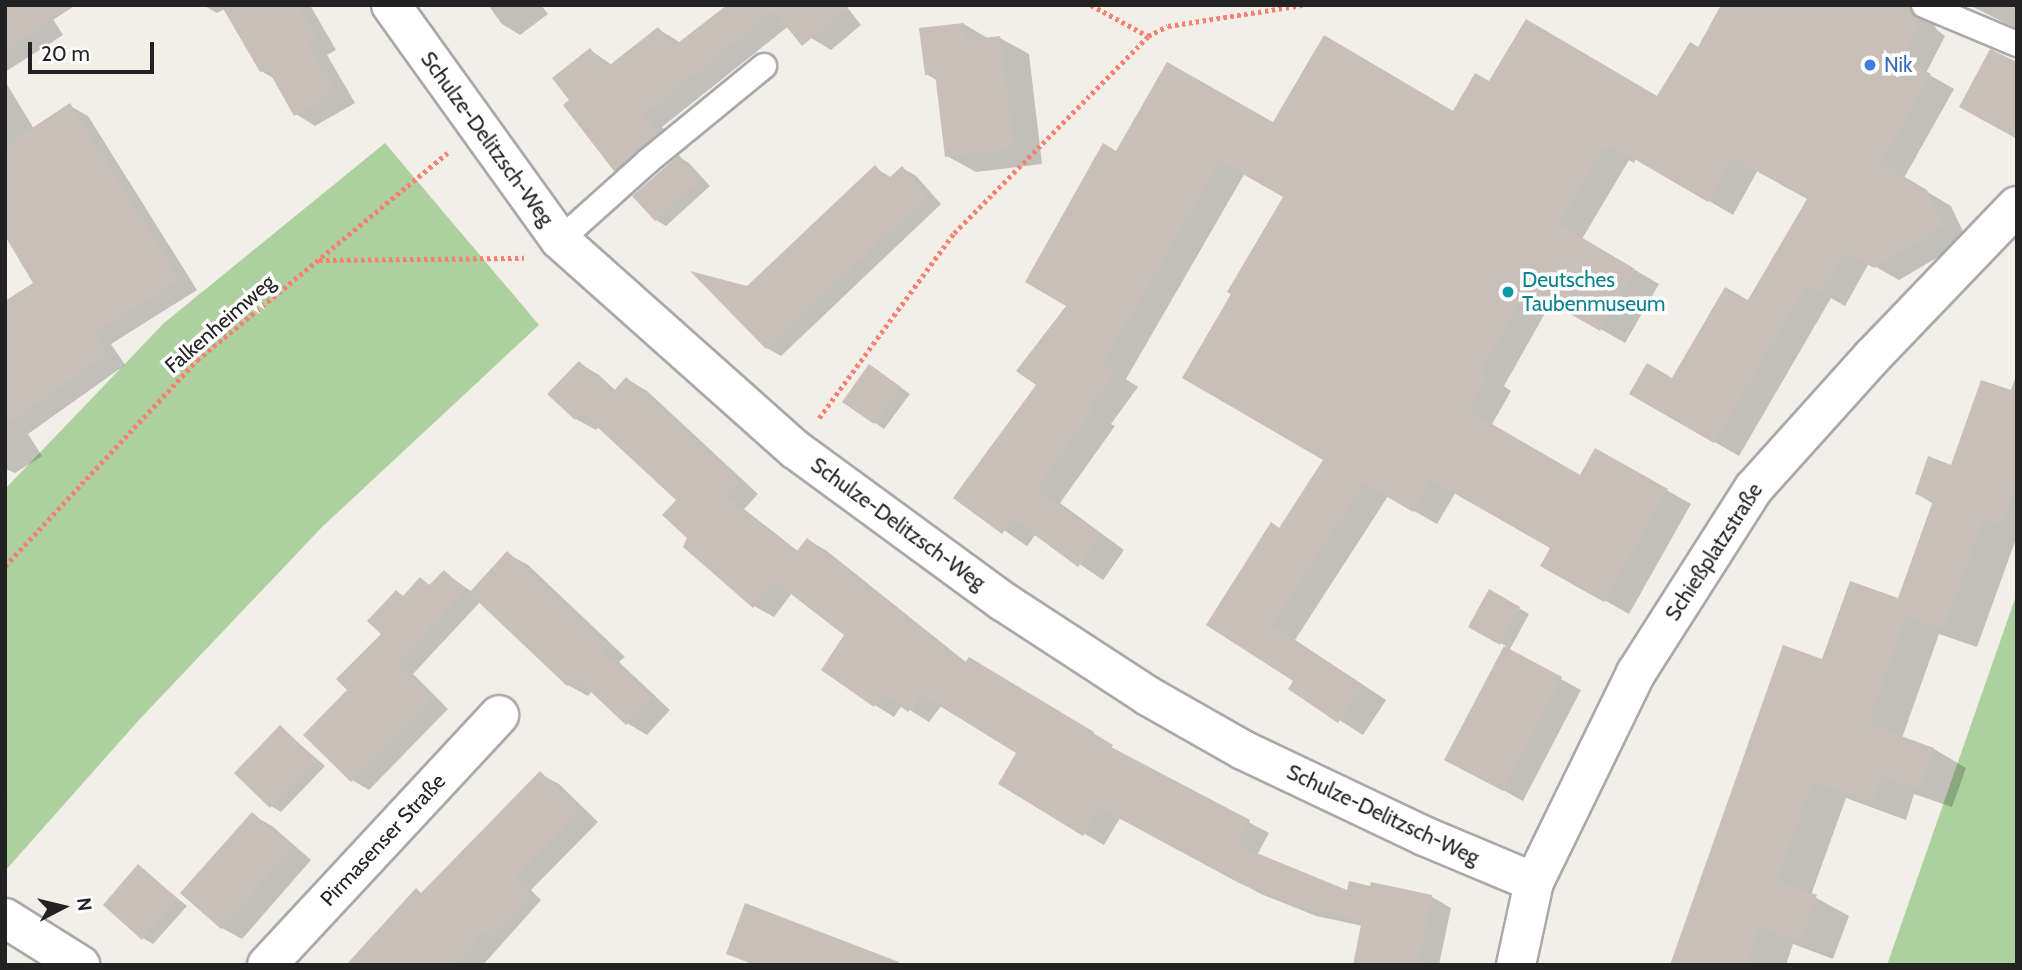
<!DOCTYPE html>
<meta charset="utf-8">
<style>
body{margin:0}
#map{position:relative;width:2022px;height:970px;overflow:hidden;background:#f2efe9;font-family:Cabin,sans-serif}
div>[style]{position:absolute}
.forest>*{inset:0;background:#add19e}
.shadow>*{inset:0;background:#0003}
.building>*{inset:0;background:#c7bfb8}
.path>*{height:4.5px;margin-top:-2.25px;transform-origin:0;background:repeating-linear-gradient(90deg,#fa8072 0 3.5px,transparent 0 7px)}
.roads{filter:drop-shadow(2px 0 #a9a9a9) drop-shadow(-2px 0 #a9a9a9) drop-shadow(0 2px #a9a9a9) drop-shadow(0 -2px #a9a9a9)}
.service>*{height:24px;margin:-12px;padding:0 12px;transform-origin:12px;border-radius:12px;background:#fff}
.minor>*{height:38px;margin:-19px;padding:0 19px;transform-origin:19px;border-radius:19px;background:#fff}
.dots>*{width:19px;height:19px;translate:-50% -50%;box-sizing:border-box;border:4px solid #fff;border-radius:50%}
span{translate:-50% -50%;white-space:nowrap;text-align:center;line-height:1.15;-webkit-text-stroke:7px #fff;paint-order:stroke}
.shop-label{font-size:21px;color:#366cbe}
.left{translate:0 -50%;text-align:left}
.street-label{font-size:21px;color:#222}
.culture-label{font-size:21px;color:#0d838f}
.frame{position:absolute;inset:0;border:7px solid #222;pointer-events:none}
.north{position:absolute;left:28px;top:872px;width:70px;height:70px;-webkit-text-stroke:5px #fff;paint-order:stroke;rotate:83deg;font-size:19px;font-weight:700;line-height:28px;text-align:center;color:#222}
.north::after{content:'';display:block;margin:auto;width:24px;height:32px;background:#222;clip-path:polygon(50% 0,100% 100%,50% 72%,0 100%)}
.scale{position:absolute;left:28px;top:42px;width:126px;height:32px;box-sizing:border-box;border:4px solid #222;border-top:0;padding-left:9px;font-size:21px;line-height:24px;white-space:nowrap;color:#222;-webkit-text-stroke:5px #fff;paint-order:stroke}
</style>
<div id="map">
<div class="forest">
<div style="clip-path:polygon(385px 143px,539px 325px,321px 528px,138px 721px,5px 871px,5px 489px,164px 323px)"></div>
<div style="clip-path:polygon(2017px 593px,2017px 965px,1887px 965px)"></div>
</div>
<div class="shadow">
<div style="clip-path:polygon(5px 5px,44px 5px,63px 35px,5px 72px)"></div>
<div style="clip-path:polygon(203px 5px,310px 5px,336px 50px,327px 55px,355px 103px,315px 126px,296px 114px,275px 79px,261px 71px,225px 9px,217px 13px)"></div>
<div style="clip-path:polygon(488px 5px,541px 5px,548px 14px,520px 35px,502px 24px)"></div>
<div style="clip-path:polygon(775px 5px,790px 25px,662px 127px,678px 145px,635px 181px,615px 170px,565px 105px,572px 100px,590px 50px,612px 65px,658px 29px,681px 43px)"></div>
<div style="clip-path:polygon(804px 5px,847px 7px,861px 25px,831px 50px,811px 38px)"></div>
<div style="clip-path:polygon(1723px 5px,1943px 5px,1939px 7px,1933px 22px,1937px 30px,1945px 36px,1926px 73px,1954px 89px,1904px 178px,1951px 206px,1967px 240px,1899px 280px,1869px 263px,1845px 306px,1831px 298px,1739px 456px,1631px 393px,1673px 380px,1749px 302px,1809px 199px,1758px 170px,1733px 215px,1636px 158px,1634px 163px,1629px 160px,1582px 239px,1659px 284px,1625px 343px,1552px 301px,1504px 386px,1511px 391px,1491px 426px,1580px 477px,1596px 450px,1691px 504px,1629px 614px,1542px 565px,1552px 548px,1456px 492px,1437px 524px,1388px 496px,1295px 640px,1386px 700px,1363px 735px,1290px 689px,1296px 681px,1208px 624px,1280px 530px,1325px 459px,1285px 197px,1245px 173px,1126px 379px,1138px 387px,1111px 424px,1115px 426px,1060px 503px,1124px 550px,1103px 580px,1036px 534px,1027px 546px,956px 497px,1039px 385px,1068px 306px,1116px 153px,1274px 124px,1460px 117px,1490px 83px,1658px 98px,1699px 49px)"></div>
<div style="clip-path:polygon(1969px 5px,2017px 5px,2017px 29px)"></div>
<div style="clip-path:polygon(964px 24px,989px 39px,1000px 38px,1029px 54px,1042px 164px,976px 172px,947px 156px,938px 81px,926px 74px)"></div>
<div style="clip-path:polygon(5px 81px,34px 129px,70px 106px,88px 116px,197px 290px,111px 344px,125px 365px,28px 434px,42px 456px,15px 473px,5px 469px,5px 342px,35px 283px,5px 233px)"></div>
<div style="clip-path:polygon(679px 157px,689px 163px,710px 186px,666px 226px,656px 220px)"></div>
<div style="clip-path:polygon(875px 168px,892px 178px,902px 168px,916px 176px,941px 204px,781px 356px,767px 348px,748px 288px)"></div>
<div style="clip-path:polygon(579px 363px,599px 375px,616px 391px,627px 379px,647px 391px,758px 494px,744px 509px,799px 552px,808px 540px,827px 551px,967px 663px,969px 659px,1113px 745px,1111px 749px,1269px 833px,1257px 855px,1348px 892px,1432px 897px,1451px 908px,1439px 965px,1354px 965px,1363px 926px,1316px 916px,1261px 894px,1120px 818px,1104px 845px,1000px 784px,1019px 752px,942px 705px,929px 722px,902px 705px,894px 717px,875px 705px,846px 635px,792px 593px,774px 617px,754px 606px,689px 538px,678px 500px,599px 427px,596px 430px,576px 419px,550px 394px)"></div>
<div style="clip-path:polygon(879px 372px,910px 394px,884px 429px,844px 401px)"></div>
<div style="clip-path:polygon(2017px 373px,2017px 536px,1977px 647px,1939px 634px,1902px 738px,1934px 749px,1966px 768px,1952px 807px,1914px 794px,1906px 820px,1846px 798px,1811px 895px,1849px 916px,1833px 959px,1793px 944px,1786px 965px,1671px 965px,1823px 661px,1899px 600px,1934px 504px,1917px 494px,1952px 467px,2010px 392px)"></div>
<div style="clip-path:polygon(508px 554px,528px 565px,625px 657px,619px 662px,670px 710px,647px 735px,627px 723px,592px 691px,588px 696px,568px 685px,480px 602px,413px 674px,448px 709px,369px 790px,352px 780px,350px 690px,383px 634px,397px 592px,405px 597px,421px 580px,431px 586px,444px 572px,472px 592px)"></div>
<div style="clip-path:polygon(1490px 592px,1529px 614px,1509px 651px,1581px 690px,1523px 801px,1446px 759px,1506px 646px,1471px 627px)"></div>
<div style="clip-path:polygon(280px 727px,325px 766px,281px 812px,271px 806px)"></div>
<div style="clip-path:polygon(540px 774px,559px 784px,598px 822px,531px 890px,541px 900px,483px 965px,349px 965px,416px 890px,422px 894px)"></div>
<div style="clip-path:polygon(252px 815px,272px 826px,311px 860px,242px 939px,222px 928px,183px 893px)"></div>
<div style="clip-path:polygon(139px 867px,187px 906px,153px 944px,143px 938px)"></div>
</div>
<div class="building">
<div style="clip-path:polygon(5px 5px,76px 5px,5px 51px)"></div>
<div style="clip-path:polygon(221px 5px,298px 5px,317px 39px,308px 44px,336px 91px,294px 116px,267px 68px,260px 72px)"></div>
<div style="clip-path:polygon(727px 5px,851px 5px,802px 46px,774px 11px,643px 115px,659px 133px,614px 171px,563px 105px,569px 100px,552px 78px,590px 48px,606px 68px,658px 27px,674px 46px)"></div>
<div style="clip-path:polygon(1721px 5px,1909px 5px,1913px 14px,1922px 20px,1903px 58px,1931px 74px,1881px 163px,1927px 190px,1944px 226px,1874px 268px,1845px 251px,1820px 294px,1806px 286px,1714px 443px,1629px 394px,1647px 363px,1672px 378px,1725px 287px,1748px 300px,1807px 199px,1733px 158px,1708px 202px,1612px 146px,1609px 150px,1604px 147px,1559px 224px,1635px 269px,1600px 331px,1527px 289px,1481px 371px,1488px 375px,1468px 410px,1580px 475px,1595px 448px,1668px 489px,1604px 602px,1540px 566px,1550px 548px,1431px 480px,1413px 512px,1364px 483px,1272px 625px,1363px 685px,1338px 723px,1288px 689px,1293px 681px,1206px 625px,1271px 522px,1279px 528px,1323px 460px,1182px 378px,1231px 294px,1227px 292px,1283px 197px,1220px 161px,1103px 364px,1115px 372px,1089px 409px,1092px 411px,1037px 488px,1101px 535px,1078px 567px,1013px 519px,1002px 534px,953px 498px,1036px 385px,1016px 371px,1066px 306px,1025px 282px,1103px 143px,1116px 151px,1167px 62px,1273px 122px,1324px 35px,1453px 111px,1475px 73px,1489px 81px,1526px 19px,1657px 96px,1690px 42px,1698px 47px)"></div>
<div style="clip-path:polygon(964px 23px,966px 40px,1000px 36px,1014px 148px,945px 157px,935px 74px,925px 75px,919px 28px)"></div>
<div style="clip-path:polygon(1990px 49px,2017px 62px,2017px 139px,1959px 107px)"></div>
<div style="clip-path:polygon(70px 103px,180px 280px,94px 333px,108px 354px,5px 425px,5px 301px,33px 283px,5px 236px,5px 146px)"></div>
<div style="clip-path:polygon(679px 155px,701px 180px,655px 221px,632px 196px)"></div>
<div style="clip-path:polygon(875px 165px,888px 179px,902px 166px,928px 195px,766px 349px,690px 271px,747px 286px)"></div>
<div style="clip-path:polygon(579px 361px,612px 393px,626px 377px,739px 482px,726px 496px,796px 552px,807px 538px,965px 663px,969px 657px,1094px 732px,1092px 737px,1250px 820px,1237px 845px,1347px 890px,1349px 881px,1370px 886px,1371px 882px,1432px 895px,1418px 965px,1353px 965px,1362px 920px,1294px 906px,1239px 883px,1100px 808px,1083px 836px,998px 784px,1016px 753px,922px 695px,908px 712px,883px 693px,874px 707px,821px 670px,844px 635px,774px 581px,753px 608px,683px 547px,687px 538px,662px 515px,676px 500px,582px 413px,575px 420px,547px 394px)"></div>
<div style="clip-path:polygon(869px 364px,901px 387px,874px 424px,842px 402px)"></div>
<div style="clip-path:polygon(1981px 380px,2017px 392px,2017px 485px,2002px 526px,1983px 519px,1944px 630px,1906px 617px,1868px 724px,1934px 748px,1919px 790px,1881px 776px,1873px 803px,1813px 781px,1777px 881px,1817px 895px,1800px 942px,1760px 927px,1746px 965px,1670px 965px,1783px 645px,1822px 659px,1850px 581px,1898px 598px,1933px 501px,1915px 494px,1928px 456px,1951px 465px)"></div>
<div style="clip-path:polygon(507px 551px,606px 644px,601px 650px,652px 697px,626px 725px,575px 677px,567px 686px,469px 593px)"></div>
<div style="clip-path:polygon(444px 570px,465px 590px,397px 663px,432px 698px,351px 782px,303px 735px,347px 690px,336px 679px,381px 634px,367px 621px,396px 590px,403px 596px,420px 577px,429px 585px)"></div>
<div style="clip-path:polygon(1489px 589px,1520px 607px,1500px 645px,1468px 627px)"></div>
<div style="clip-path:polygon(1504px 646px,1562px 677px,1503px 791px,1444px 760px)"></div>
<div style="clip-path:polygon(280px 725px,316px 760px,270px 808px,234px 773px)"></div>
<div style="clip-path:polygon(540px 771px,580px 811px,514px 879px,531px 895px,490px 937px,484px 932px,455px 965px,346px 965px,416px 888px,421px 893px)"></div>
<div style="clip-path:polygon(252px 812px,292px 848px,221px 929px,180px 893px)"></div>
<div style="clip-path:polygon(138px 864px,178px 899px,142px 940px,103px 905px)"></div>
<div style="clip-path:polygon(745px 903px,899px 962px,898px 965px,755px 965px,726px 954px)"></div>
</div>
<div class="path">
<div style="left:1091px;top:5px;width:65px;rotate:28.5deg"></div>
<div style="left:319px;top:260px;width:205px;rotate:-0.6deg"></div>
<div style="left:819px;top:418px;width:229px;rotate:-53.9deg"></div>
<div style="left:954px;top:233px;width:276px;rotate:-45.4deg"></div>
<div style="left:1148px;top:36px;width:22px;rotate:-27deg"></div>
<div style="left:1168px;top:26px;width:136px;rotate:-8.9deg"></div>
<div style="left:5px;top:566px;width:282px;rotate:-47deg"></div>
<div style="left:197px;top:360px;width:325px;rotate:-39.6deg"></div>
<div style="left:5px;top:797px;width:11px;rotate:90deg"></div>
</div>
<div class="roads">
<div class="service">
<div style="left:1924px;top:5px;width:101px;rotate:22.8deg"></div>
<div style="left:560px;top:240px;width:118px;rotate:-41.9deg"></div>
<div style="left:648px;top:161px;width:150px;rotate:-39.3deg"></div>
</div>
<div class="minor">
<div style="left:391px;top:5px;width:289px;rotate:54.3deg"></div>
<div style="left:560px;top:240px;width:316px;rotate:41.7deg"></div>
<div style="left:796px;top:450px;width:258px;rotate:36.2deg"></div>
<div style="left:1004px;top:602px;width:172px;rotate:33.1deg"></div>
<div style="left:1148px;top:696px;width:109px;rotate:29.6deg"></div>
<div style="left:1243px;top:750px;width:200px;rotate:25.4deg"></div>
<div style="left:1424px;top:836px;width:119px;rotate:22.7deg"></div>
<div style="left:5px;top:918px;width:89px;rotate:32.1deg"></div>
<div style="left:267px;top:965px;width:341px;rotate:-47.1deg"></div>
<div style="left:1516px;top:965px;width:85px;rotate:-77.8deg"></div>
<div style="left:1534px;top:882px;width:233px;rotate:-64deg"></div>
<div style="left:1636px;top:673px;width:219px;rotate:-57.5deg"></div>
<div style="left:1754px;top:488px;width:176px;rotate:-48deg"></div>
<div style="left:1872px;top:357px;width:209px;rotate:-46.2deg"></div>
</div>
</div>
<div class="dots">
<div style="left:1870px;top:65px;background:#3f7fe0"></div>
<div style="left:1508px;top:292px;background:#0f9aa8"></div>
</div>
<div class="shop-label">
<span class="left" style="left:1884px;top:65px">Nik</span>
</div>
<div class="street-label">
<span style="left:487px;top:139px;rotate:54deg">Schulze-Delitzsch-Weg</span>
<span style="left:220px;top:324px;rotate:-41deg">Falkenheimweg</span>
<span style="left:898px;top:524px;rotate:36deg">Schulze-Delitzsch-Weg</span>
<span style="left:1714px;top:552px;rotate:-57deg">Schießplatzstraße</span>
<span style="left:1383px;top:815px;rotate:25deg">Schulze-Delitzsch-Weg</span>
<span style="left:383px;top:840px;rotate:-47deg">Pirmasenser Straße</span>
</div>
<div class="culture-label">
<span class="left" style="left:1522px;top:292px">Deutsches<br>Taubenmuseum</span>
</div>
<div class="frame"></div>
<div class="north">N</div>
<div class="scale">20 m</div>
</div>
